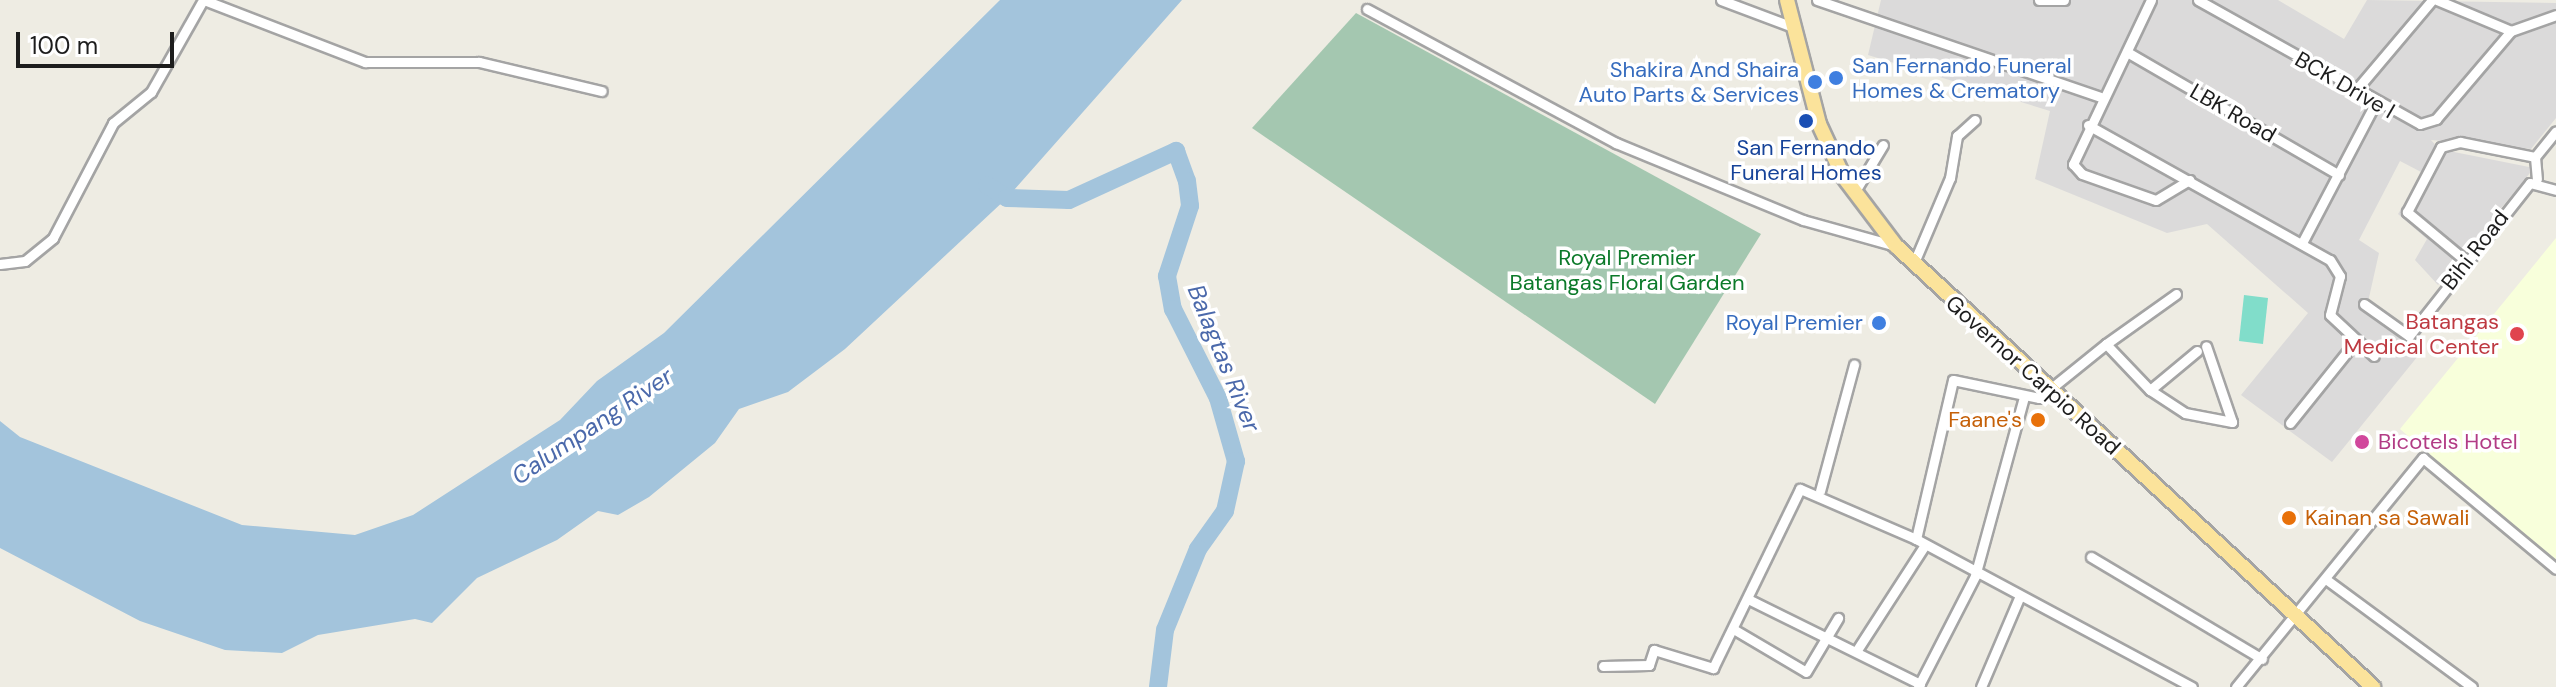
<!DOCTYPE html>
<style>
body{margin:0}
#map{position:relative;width:2556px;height:687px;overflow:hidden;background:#eeece3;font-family:"DM Sans",sans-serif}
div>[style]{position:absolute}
.residential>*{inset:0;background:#dbdada}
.education>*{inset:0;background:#f8ffdb}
.cemetery>*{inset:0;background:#a4c7b0}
.pitch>*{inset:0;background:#81ddca}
.water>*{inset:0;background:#a3c4dc}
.river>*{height:18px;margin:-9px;padding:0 9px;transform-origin:9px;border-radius:9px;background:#a3c4dc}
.roads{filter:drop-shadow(2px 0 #a4a4a4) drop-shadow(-2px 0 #a4a4a4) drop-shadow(0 2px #a4a4a4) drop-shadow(0 -2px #a4a4a4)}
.street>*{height:9px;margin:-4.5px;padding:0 4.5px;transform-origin:4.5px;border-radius:4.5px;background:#fff}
.primary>*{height:14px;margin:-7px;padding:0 7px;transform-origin:7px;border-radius:7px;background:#fbe39b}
.dots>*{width:22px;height:22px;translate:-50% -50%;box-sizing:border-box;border:4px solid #fff;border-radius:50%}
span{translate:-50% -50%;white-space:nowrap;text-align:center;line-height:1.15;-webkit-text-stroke:7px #fff;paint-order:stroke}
.shop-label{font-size:22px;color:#366cbe}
.left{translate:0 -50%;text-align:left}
.right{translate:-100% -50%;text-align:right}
.street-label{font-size:22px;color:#1d1d1d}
.transit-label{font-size:22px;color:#164399}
.park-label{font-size:22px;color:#0c7a2a}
.health-label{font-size:22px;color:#be3a42}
.food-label{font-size:22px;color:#c56008}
.hotel-label{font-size:22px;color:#b23c85}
.water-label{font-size:24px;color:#4b69ab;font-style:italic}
.scale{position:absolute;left:16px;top:32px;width:158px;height:36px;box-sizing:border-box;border:4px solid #1d1d1d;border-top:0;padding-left:10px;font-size:24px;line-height:28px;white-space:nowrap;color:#1d1d1d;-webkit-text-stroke:6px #fff;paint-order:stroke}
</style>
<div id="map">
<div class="residential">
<div style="clip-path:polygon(1881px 0,2278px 0,2344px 39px,2367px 0,2556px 3px,2556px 118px,2531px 149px,2431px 140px,2439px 149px,2534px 168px,2438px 285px,2415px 260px,2427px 239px,2398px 214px,2423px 173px,2400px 161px,2359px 240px,2379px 253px,2366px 311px,2422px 351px,2332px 462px,2241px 395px,2308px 313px,2207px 224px,2167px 233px,2035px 179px,2050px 111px,1868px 55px)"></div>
</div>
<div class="education">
<div style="clip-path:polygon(2556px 238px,2556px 564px,2400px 429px)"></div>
</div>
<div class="cemetery">
<div style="clip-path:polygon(1356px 13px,1761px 234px,1655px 404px,1252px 128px)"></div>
</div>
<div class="pitch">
<div style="clip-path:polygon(2244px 295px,2268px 298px,2263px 344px,2239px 341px)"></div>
</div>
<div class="water">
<div style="clip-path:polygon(1000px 0,1182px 0,1007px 198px,845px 349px,788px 392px,739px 409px,715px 443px,649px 497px,618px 515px,598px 511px,557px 540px,477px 578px,432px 623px,415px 619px,318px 635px,282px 653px,225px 650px,140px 621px,0 548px,0 421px,20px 437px,242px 525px,355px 535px,413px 515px,560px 420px,597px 381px,664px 333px)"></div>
</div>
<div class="river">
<div style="left:987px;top:185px;width:24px;rotate:33deg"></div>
<div style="left:1007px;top:198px;width:62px;rotate:1.8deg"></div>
<div style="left:1069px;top:200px;width:118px;rotate:-24.6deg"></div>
<div style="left:1176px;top:151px;width:32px;rotate:70deg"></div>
<div style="left:1187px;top:181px;width:25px;rotate:83deg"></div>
<div style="left:1190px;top:206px;width:74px;rotate:108.2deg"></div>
<div style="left:1167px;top:276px;width:34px;rotate:80deg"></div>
<div style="left:1173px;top:309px;width:100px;rotate:63.2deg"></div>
<div style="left:1218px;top:398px;width:66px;rotate:74.1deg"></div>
<div style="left:1236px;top:461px;width:51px;rotate:102.4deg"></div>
<div style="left:1225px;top:511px;width:47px;rotate:125.4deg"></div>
<div style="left:1198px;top:549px;width:87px;rotate:112.2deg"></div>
<div style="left:1165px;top:630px;width:57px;rotate:97deg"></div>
</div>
<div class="roads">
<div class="street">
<div style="left:204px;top:0;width:173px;rotate:21.1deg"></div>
<div style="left:365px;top:62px;width:114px"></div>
<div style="left:479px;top:62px;width:126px;rotate:13.3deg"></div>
<div style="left:1721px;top:0;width:74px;rotate:20.6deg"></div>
<div style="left:1817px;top:0;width:299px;rotate:18.9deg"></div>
<div style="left:2039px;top:0;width:25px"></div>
<div style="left:2151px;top:0;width:182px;rotate:115.4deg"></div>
<div style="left:2073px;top:164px;width:13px;rotate:48deg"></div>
<div style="left:2082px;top:174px;width:78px;rotate:19.4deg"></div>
<div style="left:2156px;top:200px;width:39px;rotate:-31deg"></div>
<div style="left:2198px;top:0;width:254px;rotate:29.2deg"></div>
<div style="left:2420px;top:124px;width:17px;rotate:-17deg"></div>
<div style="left:2436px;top:119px;width:116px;rotate:-49.6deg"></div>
<div style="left:2511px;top:31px;width:48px;rotate:-19.6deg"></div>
<div style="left:2437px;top:0;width:80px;rotate:22.7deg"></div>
<div style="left:1367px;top:9px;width:283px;rotate:28.3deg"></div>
<div style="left:1616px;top:143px;width:202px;rotate:22.4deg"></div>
<div style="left:1803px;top:220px;width:97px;rotate:15.6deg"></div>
<div style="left:2127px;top:52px;width:245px;rotate:30.1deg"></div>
<div style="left:2356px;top:90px;width:118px;rotate:-49.8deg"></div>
<div style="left:2088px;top:125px;width:277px;rotate:29.2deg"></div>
<div style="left:2330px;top:260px;width:19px;rotate:58deg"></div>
<div style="left:2340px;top:276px;width:40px;rotate:104.4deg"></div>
<div style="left:2330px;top:315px;width:60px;rotate:43deg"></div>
<div style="left:2535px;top:157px;width:22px;rotate:85deg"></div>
<div style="left:1854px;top:193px;width:56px;rotate:-58.9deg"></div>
<div style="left:2302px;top:243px;width:157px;rotate:-62.3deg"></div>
<div style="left:2466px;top:261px;width:77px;rotate:-140.3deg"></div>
<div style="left:2407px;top:212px;width:73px;rotate:-62.4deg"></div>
<div style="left:2441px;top:147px;width:20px;rotate:-15deg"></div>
<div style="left:2460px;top:142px;width:76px;rotate:11.3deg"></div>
<div style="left:2535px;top:157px;width:33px;rotate:-51deg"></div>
<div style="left:0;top:264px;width:25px;rotate:-7deg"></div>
<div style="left:25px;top:261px;width:36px;rotate:-39deg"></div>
<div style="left:53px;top:238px;width:130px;rotate:-62.4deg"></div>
<div style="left:113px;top:123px;width:49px;rotate:-39.2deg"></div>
<div style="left:151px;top:92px;width:106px;rotate:-60.5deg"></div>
<div style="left:1913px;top:265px;width:95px;rotate:-67deg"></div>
<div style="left:1950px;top:178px;width:43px;rotate:-80.5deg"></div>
<div style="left:1957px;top:136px;width:24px;rotate:-42deg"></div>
<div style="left:2364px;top:304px;width:55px;rotate:35.4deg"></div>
<div style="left:2409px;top:336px;width:195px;rotate:-51.7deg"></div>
<div style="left:2530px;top:183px;width:27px;rotate:15deg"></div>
<div style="left:2106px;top:344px;width:86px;rotate:-35.5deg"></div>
<div style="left:2150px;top:390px;width:61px;rotate:-39.7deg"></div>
<div style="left:2290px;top:423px;width:104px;rotate:-51.3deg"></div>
<div style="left:1820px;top:491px;width:131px;rotate:-74.9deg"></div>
<div style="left:1916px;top:539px;width:163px;rotate:-76.9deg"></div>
<div style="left:1953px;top:380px;width:88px;rotate:11.8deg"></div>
<div style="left:2039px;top:398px;width:86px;rotate:-38.9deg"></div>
<div style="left:2106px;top:344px;width:64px;rotate:46.3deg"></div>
<div style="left:2150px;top:390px;width:42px;rotate:33.3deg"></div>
<div style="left:2185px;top:413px;width:48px;rotate:10.8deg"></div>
<div style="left:2232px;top:422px;width:80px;rotate:-108.9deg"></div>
<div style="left:2091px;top:557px;width:199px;rotate:30.8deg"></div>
<div style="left:2327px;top:580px;width:180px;rotate:36.4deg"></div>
<div style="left:1748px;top:599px;width:192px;rotate:26.3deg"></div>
<div style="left:1735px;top:630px;width:82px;rotate:30.6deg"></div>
<div style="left:1806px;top:672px;width:63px;rotate:-59.3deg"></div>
<div style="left:1857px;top:650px;width:125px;rotate:-57.1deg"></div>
<div style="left:1603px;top:666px;width:46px;rotate:-1.2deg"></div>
<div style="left:1649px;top:665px;width:16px;rotate:-72deg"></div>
<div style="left:1654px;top:650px;width:62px;rotate:17deg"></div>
<div style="left:1713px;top:668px;width:199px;rotate:-64.1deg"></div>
<div style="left:1800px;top:489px;width:126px;rotate:23.3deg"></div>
<div style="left:1916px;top:539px;width:313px;rotate:28.2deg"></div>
<div style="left:1918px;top:687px;width:125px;rotate:-62.8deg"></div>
<div style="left:1975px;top:576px;width:186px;rotate:-74.7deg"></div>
<div style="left:1981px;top:687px;width:97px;rotate:-66.9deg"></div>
<div style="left:2236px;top:687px;width:296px;rotate:-50.8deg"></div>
<div style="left:2423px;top:458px;width:173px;rotate:39.8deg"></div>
</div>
<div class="primary">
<div style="left:1787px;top:0;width:128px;rotate:75.5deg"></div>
<div style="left:1819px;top:124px;width:57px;rotate:65.2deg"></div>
<div style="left:1843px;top:176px;width:88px;rotate:52.9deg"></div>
<div style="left:1896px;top:246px;width:650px;rotate:42.75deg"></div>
</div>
</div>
<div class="dots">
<div style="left:1836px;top:78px;background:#3f7fe0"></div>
<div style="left:1815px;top:82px;background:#3f7fe0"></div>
<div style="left:1806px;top:121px;background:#1a4fb4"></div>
<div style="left:1879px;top:323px;background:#3f7fe0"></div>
<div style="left:2517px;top:334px;background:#e0444e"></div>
<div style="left:2038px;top:420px;background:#e8710a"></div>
<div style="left:2362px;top:442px;background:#d1479c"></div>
<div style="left:2289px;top:518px;background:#e8710a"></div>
</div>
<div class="shop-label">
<span class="left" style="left:1852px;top:78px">San Fernando Funeral<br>Homes &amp; Crematory</span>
<span class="right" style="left:1799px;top:82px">Shakira And Shaira<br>Auto Parts &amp; Services</span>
<span class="right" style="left:1863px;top:323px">Royal Premier</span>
</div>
<div class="street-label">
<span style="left:2345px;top:85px;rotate:30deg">BCK Drive I</span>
<span style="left:2233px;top:113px;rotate:30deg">LBK Road</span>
<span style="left:2475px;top:250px;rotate:-52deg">Bihi Road</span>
<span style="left:2033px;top:375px;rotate:42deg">Governor Carpio Road</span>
</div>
<div class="transit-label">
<span style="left:1806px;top:160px">San Fernando<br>Funeral Homes</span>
</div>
<div class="park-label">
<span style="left:1627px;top:270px">Royal Premier<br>Batangas Floral Garden</span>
</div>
<div class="health-label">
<span class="right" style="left:2499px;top:334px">Batangas<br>Medical Center</span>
</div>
<div class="food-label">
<span class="right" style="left:2022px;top:420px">Faane's</span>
<span class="left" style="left:2305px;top:518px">Kainan sa Sawali</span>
</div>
<div class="hotel-label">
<span class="left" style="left:2378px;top:442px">Bicotels Hotel</span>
</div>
<div class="water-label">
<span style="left:1224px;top:358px;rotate:68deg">Balagtas River</span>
<span style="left:592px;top:426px;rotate:-34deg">Calumpang River</span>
</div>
<div class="scale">100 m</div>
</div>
